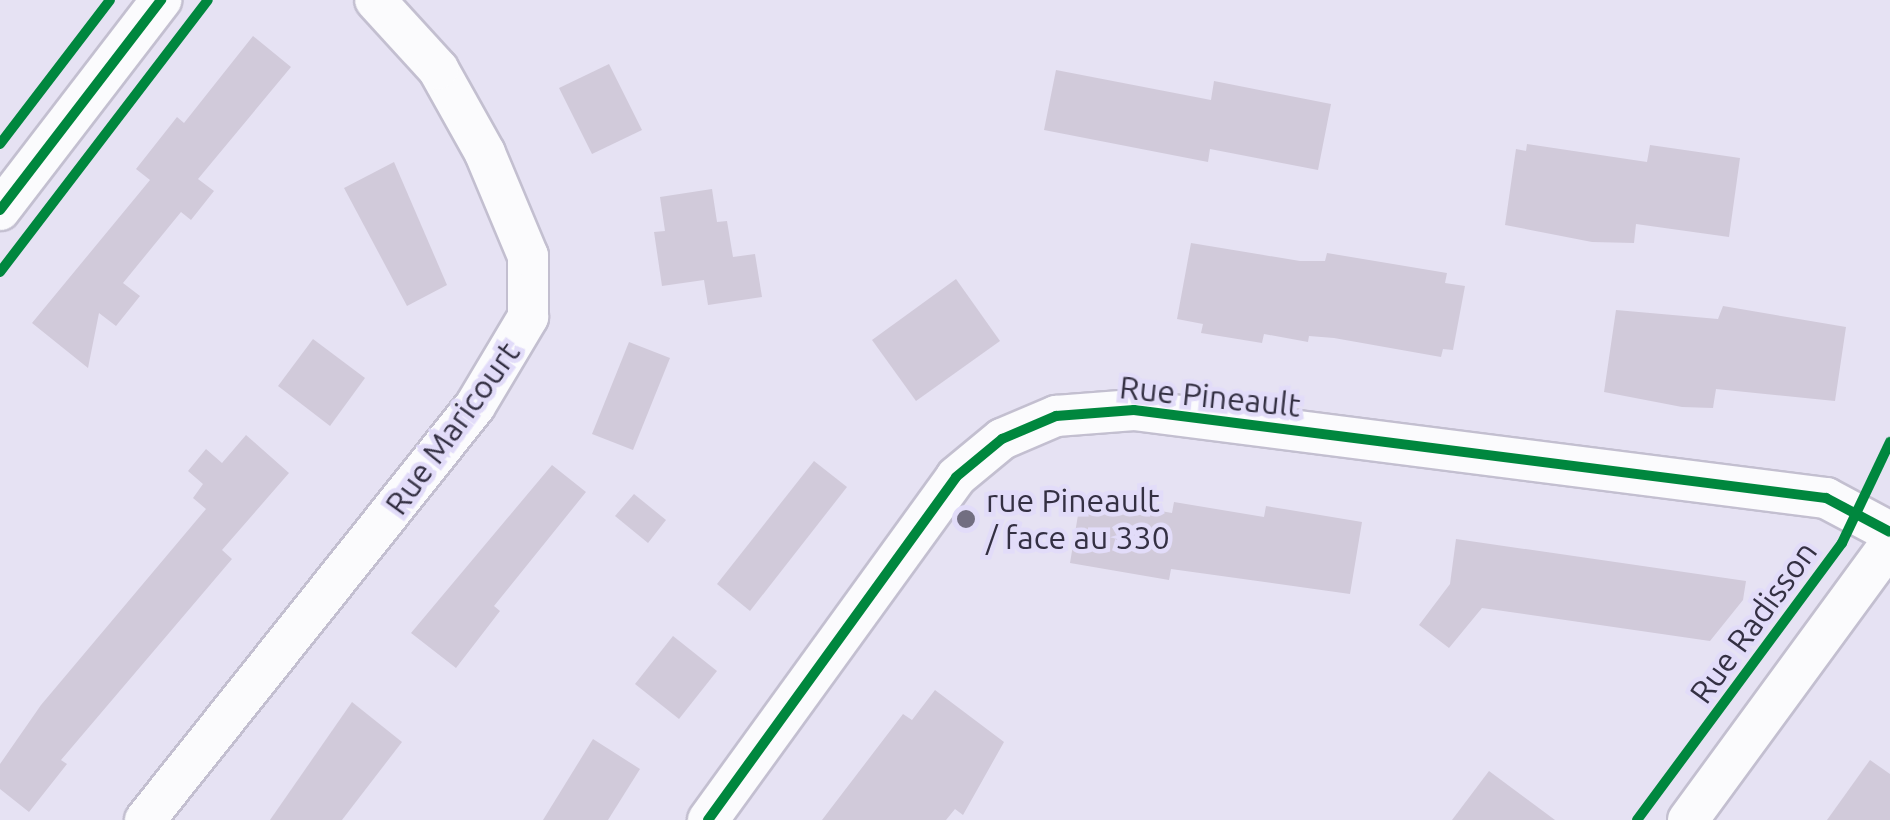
<!DOCTYPE html>
<style>
body{margin:0}
#map{position:relative;width:1890px;height:820px;overflow:hidden;background:#e6e2f3;font-family:Ubuntu,sans-serif}
div>[style]{position:absolute}
.building>*{inset:0;background:#d1cada}
.roads{filter:drop-shadow(2px 0 #c3bfd0) drop-shadow(-2px 0 #c3bfd0) drop-shadow(0 2px #c3bfd0) drop-shadow(0 -2px #c3bfd0)}
.minor>*{height:40px;margin:-20px;padding:0 20px;transform-origin:20px;border-radius:20px;background:#fbfbfd}
.cycleway>*{height:10px;margin:-5px;padding:0 5px;transform-origin:5px;border-radius:5px;background:#00873e}
.dots>*{width:28px;height:28px;translate:-50% -50%;box-sizing:border-box;border:5px solid #e2dcf9;border-radius:50%}
span{translate:-50% -50%;white-space:nowrap;text-align:center;line-height:1.15;-webkit-text-stroke:9px #e2dcf9;paint-order:stroke}
.street-label{font-size:32px;color:#343043}
.poi-label{font-size:32px;color:#343043}
.left{translate:0 -50%;text-align:left}
</style>
<div id="map">
<div class="building">
<div style="clip-path:polygon(253px 36px,291px 67px,198px 179px,214px 191px,191px 220px,181px 212px,123px 283px,140px 296px,116px 326px,99px 313px,88px 368px,32px 323px,150px 180px,136px 169px,177px 117px,184px 123px)"></div>
<div style="clip-path:polygon(609px 64px,642px 130px,592px 154px,559px 88px)"></div>
<div style="clip-path:polygon(1056px 70px,1211px 100px,1214px 81px,1331px 104px,1318px 170px,1210px 149px,1208px 162px,1044px 130px)"></div>
<div style="clip-path:polygon(1527px 144px,1647px 162px,1650px 145px,1740px 158px,1729px 237px,1636px 224px,1634px 243px,1592px 242px,1505px 225px,1516px 149px,1526px 151px)"></div>
<div style="clip-path:polygon(394px 162px,447px 285px,407px 306px,344px 188px)"></div>
<div style="clip-path:polygon(712px 189px,717px 222px,727px 221px,733px 257px,755px 254px,762px 297px,708px 305px,704px 280px,662px 286px,654px 232px,665px 231px,660px 197px)"></div>
<div style="clip-path:polygon(1191px 243px,1300px 261px,1325px 261px,1327px 253px,1447px 273px,1445px 283px,1465px 286px,1453px 350px,1443px 349px,1441px 357px,1334px 338px,1309px 336px,1308px 342px,1264px 334px,1262px 343px,1201px 333px,1203px 324px,1177px 319px)"></div>
<div style="clip-path:polygon(956px 279px,1000px 341px,916px 401px,872px 340px)"></div>
<div style="clip-path:polygon(1723px 306px,1846px 327px,1835px 401px,1716px 389px,1713px 408px,1682px 407px,1604px 392px,1616px 310px,1718px 319px)"></div>
<div style="clip-path:polygon(313px 339px,365px 378px,330px 426px,278px 386px)"></div>
<div style="clip-path:polygon(629px 342px,670px 358px,633px 450px,592px 434px)"></div>
<div style="clip-path:polygon(246px 435px,289px 473px,222px 550px,232px 559px,61px 760px,67px 764px,29px 812px,0 789px,0 764px,41px 705px,206px 509px,193px 498px,203px 484px,188px 471px,206px 449px,222px 463px)"></div>
<div style="clip-path:polygon(814px 461px,847px 487px,750px 611px,717px 584px)"></div>
<div style="clip-path:polygon(552px 465px,586px 492px,494px 606px,500px 611px,456px 668px,411px 633px)"></div>
<div style="clip-path:polygon(634px 494px,666px 520px,648px 543px,615px 516px)"></div>
<div style="clip-path:polygon(1081px 497px,1172px 513px,1174px 502px,1264px 517px,1266px 506px,1362px 522px,1350px 594px,1171px 569px,1169px 580px,1070px 563px)"></div>
<div style="clip-path:polygon(1456px 539px,1746px 581px,1743px 600px,1710px 641px,1482px 608px,1449px 648px,1419px 625px,1450px 584px)"></div>
<div style="clip-path:polygon(673px 636px,717px 671px,679px 719px,635px 684px)"></div>
<div style="clip-path:polygon(935px 690px,1004px 742px,963px 815px,955px 809px,946px 820px,822px 820px,903px 714px,912px 720px)"></div>
<div style="clip-path:polygon(352px 702px,402px 742px,342px 820px,270px 820px)"></div>
<div style="clip-path:polygon(593px 739px,640px 769px,608px 820px,543px 820px)"></div>
<div style="clip-path:polygon(1870px 760px,1890px 774px,1890px 820px,1827px 820px)"></div>
<div style="clip-path:polygon(1489px 771px,1555px 820px,1452px 820px)"></div>
</div>
<div class="roads">
<div class="minor">
<div style="left:0;top:210px;width:265px;rotate:-52.5deg"></div>
<div style="left:145px;top:820px;width:529px;rotate:-51.44deg"></div>
<div style="left:475px;top:406px;width:104px;rotate:-59.2deg"></div>
<div style="left:528px;top:317px;width:61px;rotate:-90deg"></div>
<div style="left:528px;top:256px;width:112px;rotate:-112.7deg"></div>
<div style="left:485px;top:153px;width:96px;rotate:-119.2deg"></div>
<div style="left:438px;top:69px;width:93px;rotate:-132.4deg"></div>
<div style="left:708px;top:820px;width:423px;rotate:-54.1deg"></div>
<div style="left:956px;top:477px;width:60px;rotate:-39.6deg"></div>
<div style="left:1002px;top:439px;width:59px;rotate:-23.1deg"></div>
<div style="left:1056px;top:416px;width:78px;rotate:-4.4deg"></div>
<div style="left:1134px;top:410px;width:698px;rotate:7.25deg"></div>
<div style="left:1826px;top:498px;width:72px;rotate:28deg"></div>
<div style="left:1688px;top:820px;width:342px;rotate:-53.8deg"></div>
</div>
</div>
<div class="cycleway">
<div style="left:0;top:144px;width:181px;rotate:-52.6deg"></div>
<div style="left:0;top:210px;width:265px;rotate:-52.5deg"></div>
<div style="left:0;top:272px;width:342px;rotate:-52.6deg"></div>
<div style="left:708px;top:820px;width:423px;rotate:-54.1deg"></div>
<div style="left:956px;top:477px;width:60px;rotate:-39.6deg"></div>
<div style="left:1002px;top:439px;width:59px;rotate:-23.1deg"></div>
<div style="left:1056px;top:416px;width:78px;rotate:-4.4deg"></div>
<div style="left:1134px;top:410px;width:698px;rotate:7.25deg"></div>
<div style="left:1826px;top:498px;width:72px;rotate:28deg"></div>
<div style="left:1637px;top:820px;width:345px;rotate:-53.5deg"></div>
<div style="left:1842px;top:543px;width:112px;rotate:-64.6deg"></div>
</div>
<div class="dots">
<div style="left:966px;top:519px;background:#726e81"></div>
</div>
<div class="street-label">
<span style="left:1210px;top:396px;rotate:6deg">Rue Pineault</span>
<span style="left:452px;top:428px;rotate:-54deg">Rue Maricourt</span>
<span style="left:1753px;top:622px;rotate:-54deg">Rue Radisson</span>
</div>
<div class="poi-label">
<span class="left" style="left:986px;top:519px">rue Pineault<br>/ face au 330</span>
</div>
</div>
